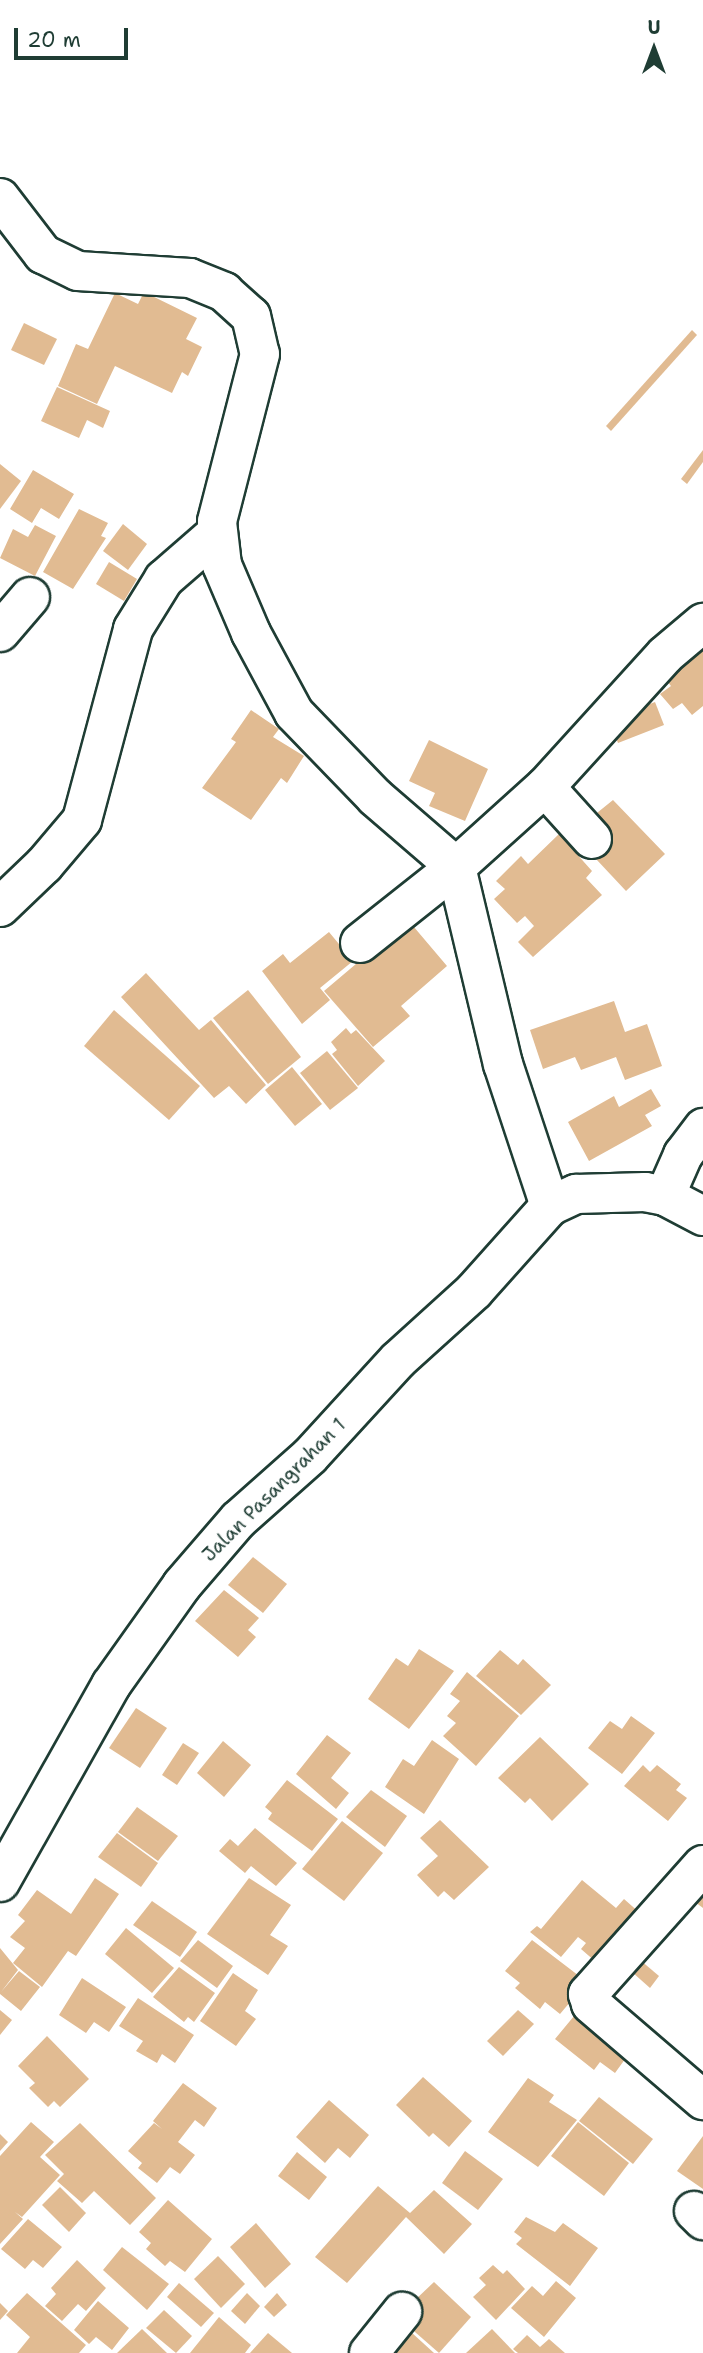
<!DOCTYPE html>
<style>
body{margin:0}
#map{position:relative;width:703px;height:2353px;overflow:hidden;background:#fff;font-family:"Shantell Sans",sans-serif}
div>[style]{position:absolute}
.building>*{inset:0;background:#e1bb92}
.roads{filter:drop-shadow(2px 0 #1f3d34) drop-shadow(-2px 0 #1f3d34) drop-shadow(0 2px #1f3d34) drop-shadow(0 -2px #1f3d34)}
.minor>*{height:38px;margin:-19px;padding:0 19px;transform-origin:19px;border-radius:19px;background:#fff}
span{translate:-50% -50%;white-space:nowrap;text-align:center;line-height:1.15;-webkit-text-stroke:7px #fff;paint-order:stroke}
.street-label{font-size:19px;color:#1f3d34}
.north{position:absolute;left:619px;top:14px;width:70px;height:70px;-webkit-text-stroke:5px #fff;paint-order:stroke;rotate:0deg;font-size:19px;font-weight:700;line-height:28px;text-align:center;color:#1f3d34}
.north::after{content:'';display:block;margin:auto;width:24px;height:32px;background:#1f3d34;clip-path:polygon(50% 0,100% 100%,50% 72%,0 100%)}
.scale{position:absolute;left:14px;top:28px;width:114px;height:32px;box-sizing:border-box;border:4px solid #1f3d34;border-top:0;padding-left:9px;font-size:21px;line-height:24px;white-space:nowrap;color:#1f3d34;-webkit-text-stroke:5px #fff;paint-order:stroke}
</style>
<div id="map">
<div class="building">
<div style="clip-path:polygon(144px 292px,197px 318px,186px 339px,202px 347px,188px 376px,182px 372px,172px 393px,115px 366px,97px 404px,58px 386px,76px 344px,88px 349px,115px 293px,138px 304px)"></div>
<div style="clip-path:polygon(24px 323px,57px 339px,44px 365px,11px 350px)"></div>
<div style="clip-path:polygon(692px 330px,697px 335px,611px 431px,606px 426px)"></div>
<div style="clip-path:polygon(57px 387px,110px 411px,103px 428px,87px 420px,79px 438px,41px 421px)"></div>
<div style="clip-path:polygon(703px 450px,703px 462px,687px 484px,681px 479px)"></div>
<div style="clip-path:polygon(0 464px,21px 481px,0 509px)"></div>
<div style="clip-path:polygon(33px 470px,74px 494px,59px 519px,41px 508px,32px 523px,10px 509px)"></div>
<div style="clip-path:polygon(79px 509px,108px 523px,101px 536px,106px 538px,73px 589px,43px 572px)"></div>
<div style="clip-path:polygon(123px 524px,147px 544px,128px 570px,103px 551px)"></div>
<div style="clip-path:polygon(35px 525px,56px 536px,35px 576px,0 558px,13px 529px,28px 537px)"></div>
<div style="clip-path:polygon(109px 562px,137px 579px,124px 601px,96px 584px)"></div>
<div style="clip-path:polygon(703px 644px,703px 706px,692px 715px,682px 703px,673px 709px,660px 694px,671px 686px,662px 675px)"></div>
<div style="clip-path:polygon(655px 702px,664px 725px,618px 743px,609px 720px)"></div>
<div style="clip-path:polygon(251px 710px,279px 729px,273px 737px,304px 756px,287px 783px,281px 778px,251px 820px,202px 788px,236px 742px,231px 739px)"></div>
<div style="clip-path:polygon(429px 740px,488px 769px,465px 821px,429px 806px,435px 793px,409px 781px)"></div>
<div style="clip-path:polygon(613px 800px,665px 854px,626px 891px,596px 859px,611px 846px,587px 821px)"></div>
<div style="clip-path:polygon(559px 834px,592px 871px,586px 878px,602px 895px,533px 957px,518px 942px,534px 926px,525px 916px,517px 923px,494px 899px,505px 889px,496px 881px,521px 856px,528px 864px)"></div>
<div style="clip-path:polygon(408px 920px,447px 966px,401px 1006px,410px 1016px,373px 1047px,324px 991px)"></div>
<div style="clip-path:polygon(329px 932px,353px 961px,320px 988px,330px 1000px,302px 1024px,262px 971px,283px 954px,290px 963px)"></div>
<div style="clip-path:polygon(146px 973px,199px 1030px,211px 1020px,266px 1085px,246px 1104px,229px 1086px,214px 1098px,121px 997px)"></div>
<div style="clip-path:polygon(248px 990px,301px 1057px,268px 1084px,213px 1018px)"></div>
<div style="clip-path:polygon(614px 1001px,625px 1032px,647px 1024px,662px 1066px,625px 1080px,616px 1057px,581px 1070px,575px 1057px,543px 1069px,530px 1030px)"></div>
<div style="clip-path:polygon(114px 1010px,200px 1086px,169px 1120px,84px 1046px)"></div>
<div style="clip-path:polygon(346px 1028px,351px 1034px,356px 1030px,385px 1061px,358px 1086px,332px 1054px,337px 1050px,331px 1042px)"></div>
<div style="clip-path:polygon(327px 1051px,358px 1088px,330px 1110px,300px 1073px)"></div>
<div style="clip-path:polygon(292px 1067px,322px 1104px,295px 1126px,265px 1090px)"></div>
<div style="clip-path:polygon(651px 1089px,661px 1106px,645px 1115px,652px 1126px,589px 1161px,568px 1122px,614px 1096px,619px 1107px)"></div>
<div style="clip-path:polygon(253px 1557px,287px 1584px,263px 1613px,228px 1585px)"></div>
<div style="clip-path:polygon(224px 1590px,259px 1618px,248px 1630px,256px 1637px,238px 1657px,195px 1621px)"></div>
<div style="clip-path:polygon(419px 1649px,454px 1671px,409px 1729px,368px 1699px,396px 1658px,408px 1666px)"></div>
<div style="clip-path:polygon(500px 1650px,518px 1665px,523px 1659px,551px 1685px,521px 1715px,476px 1676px)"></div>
<div style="clip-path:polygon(467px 1672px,519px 1716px,476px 1766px,443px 1736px,456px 1723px,447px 1716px,460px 1701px,450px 1694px)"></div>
<div style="clip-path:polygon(136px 1708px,167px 1728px,140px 1768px,109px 1748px)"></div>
<div style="clip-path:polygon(631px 1716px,655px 1733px,622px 1774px,588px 1748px,610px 1721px,622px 1729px)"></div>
<div style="clip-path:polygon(327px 1735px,351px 1753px,331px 1778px,349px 1793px,336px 1809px,296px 1774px)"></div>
<div style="clip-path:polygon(540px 1737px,589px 1784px,552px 1821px,530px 1798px,525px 1803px,498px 1778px)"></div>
<div style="clip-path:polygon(432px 1740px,459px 1759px,424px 1814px,385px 1787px,403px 1759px,414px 1766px)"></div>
<div style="clip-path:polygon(223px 1741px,251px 1765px,224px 1797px,197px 1773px)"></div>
<div style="clip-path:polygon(183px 1743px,199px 1753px,177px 1785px,162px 1775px)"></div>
<div style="clip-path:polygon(643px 1765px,650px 1772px,657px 1765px,681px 1784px,676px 1790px,687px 1798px,668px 1821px,624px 1786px)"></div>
<div style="clip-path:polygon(287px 1780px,338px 1819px,312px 1851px,268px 1819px,272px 1813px,265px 1807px)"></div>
<div style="clip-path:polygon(371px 1790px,407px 1816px,385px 1847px,346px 1817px)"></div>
<div style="clip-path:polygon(137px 1807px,178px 1836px,158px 1861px,118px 1832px)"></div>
<div style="clip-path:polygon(440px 1820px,489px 1867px,454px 1900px,444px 1891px,438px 1897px,417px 1875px,438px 1856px,420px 1838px)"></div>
<div style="clip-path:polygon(342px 1821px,383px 1853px,344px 1901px,302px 1869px)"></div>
<div style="clip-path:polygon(255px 1828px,297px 1863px,276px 1886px,251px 1866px,245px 1873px,219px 1851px,230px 1839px,238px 1846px)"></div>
<div style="clip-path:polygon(117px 1833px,158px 1863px,141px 1887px,98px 1857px)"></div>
<div style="clip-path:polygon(95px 1878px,119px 1894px,76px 1956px,68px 1951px,42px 1987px,13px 1963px,25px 1948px,10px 1937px,25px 1921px,18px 1915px,37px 1890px,71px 1914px)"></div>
<div style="clip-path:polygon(249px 1878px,291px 1905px,270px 1935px,288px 1946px,268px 1975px,207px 1934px)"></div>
<div style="clip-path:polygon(582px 1880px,616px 1908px,624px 1899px,649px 1921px,604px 1969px,581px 1949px,586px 1943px,578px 1937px,561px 1957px,530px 1932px,537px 1926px,541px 1929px)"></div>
<div style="clip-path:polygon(703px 1894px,703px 1908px,695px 1902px)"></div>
<div style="clip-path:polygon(152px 1901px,197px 1932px,180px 1957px,133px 1925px)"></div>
<div style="clip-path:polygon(126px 1928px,174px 1968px,152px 1993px,105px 1954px)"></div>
<div style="clip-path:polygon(198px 1940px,233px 1966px,217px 1988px,180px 1961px)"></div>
<div style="clip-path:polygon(532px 1940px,587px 1982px,560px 2014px,545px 2002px,540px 2009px,515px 1988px,520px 1983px,505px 1971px)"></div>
<div style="clip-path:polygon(0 1948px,18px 1970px,1px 1992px,19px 1971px,40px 1987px,21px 2011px,0 1994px)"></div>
<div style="clip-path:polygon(633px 1954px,659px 1976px,650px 1988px,623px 1964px)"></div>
<div style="clip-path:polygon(179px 1967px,215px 1993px,194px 2022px,188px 2017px,184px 2022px,153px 1997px)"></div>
<div style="clip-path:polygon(233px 1973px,258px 1990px,245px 2011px,256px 2019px,236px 2046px,200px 2021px)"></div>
<div style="clip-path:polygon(82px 1978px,126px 2007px,109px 2032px,94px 2022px,86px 2033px,59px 2015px)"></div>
<div style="clip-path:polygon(138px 1998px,194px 2035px,175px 2063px,162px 2054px,157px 2063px,136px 2051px,143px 2041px,119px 2026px)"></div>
<div style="clip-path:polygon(584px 2004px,636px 2044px,615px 2073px,600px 2062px,594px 2070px,555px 2039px)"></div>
<div style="clip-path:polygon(0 2010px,12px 2020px,0 2035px)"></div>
<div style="clip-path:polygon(518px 2010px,534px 2024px,503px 2056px,487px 2041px)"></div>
<div style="clip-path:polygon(47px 2036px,89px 2079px,60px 2107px,54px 2101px,48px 2107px,29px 2088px,35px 2083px,18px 2066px)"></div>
<div style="clip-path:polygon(423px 2077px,472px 2121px,449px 2147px,433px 2133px,429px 2137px,396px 2105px)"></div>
<div style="clip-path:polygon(528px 2078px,554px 2095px,549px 2102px,577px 2120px,538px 2167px,488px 2132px)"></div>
<div style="clip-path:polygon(183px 2083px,217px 2108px,204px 2127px,195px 2120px,178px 2142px,195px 2155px,180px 2174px,170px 2167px,157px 2183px,138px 2168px,142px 2163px,128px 2151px,154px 2123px,162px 2129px,153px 2121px)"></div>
<div style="clip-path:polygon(599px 2097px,653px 2139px,633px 2164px,579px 2121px)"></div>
<div style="clip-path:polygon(329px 2100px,369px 2135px,350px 2158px,338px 2148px,325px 2163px,296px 2137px)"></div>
<div style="clip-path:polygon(31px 2122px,54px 2142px,40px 2157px,60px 2175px,22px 2217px,15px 2212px,23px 2219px,0 2244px,0 2156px)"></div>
<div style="clip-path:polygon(578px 2122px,629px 2163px,604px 2196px,551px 2156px)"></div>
<div style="clip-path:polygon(80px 2123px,156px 2198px,130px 2225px,94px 2191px,82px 2203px,57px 2181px,64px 2174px,45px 2155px)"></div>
<div style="clip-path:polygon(0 2134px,8px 2142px,0 2151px)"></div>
<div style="clip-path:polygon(703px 2136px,703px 2189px,677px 2171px)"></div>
<div style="clip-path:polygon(465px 2151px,503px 2179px,478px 2210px,442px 2183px)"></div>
<div style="clip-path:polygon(297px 2152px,327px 2177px,309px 2200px,278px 2176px)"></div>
<div style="clip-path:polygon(378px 2186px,410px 2213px,434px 2190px,472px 2224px,444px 2254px,406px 2217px,347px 2283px,315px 2257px)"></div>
<div style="clip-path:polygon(60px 2187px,86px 2213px,69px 2232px,42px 2205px)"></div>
<div style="clip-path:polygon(168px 2200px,212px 2239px,185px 2272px,170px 2261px,165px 2266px,146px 2249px,151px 2243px,139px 2232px)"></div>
<div style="clip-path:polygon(526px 2217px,555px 2232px,563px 2223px,598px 2248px,570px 2286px,516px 2244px,522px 2238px,514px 2232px)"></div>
<div style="clip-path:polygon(28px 2219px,62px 2247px,43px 2268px,33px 2260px,25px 2269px,1px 2249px)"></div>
<div style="clip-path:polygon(256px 2223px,291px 2264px,265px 2288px,230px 2247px)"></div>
<div style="clip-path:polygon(122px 2247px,169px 2284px,147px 2310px,103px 2270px)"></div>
<div style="clip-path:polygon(218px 2256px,245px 2284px,221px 2308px,194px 2279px)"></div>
<div style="clip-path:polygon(77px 2260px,106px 2288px,86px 2311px,78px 2304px,62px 2321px,45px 2306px,56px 2294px,51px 2288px)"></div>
<div style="clip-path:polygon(493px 2265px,503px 2274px,507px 2270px,525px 2289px,496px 2320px,473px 2297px,486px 2285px,479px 2278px)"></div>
<div style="clip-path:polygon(556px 2281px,576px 2298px,544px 2337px,511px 2308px,532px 2286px,543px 2296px)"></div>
<div style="clip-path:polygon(434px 2282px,471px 2317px,439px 2353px,407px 2325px,414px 2301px)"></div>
<div style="clip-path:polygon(179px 2283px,214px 2313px,201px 2327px,167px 2297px)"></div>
<div style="clip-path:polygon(27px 2293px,86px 2345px,79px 2353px,17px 2353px,30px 2337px,6px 2315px)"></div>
<div style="clip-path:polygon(247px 2293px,260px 2306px,245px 2324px,231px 2311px)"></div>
<div style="clip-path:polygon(277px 2293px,287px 2305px,274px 2317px,264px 2307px)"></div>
<div style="clip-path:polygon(98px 2301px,129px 2328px,112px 2350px,96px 2337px,89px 2344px,74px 2330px)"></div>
<div style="clip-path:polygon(0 2303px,8px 2311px,0 2320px)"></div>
<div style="clip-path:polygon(164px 2310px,192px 2336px,176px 2353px,146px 2328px)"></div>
<div style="clip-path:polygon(219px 2317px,251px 2345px,245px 2353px,190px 2353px)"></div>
<div style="clip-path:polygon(400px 2322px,434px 2353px,377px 2353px)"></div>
<div style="clip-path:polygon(142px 2329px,167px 2353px,117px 2353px)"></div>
<div style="clip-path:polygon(492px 2329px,515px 2353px,466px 2353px)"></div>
<div style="clip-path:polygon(268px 2333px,292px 2353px,250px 2353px)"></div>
<div style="clip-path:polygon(527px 2335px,540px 2347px,549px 2339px,565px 2353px,518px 2353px,513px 2349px)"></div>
</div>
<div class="roads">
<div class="minor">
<div style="left:0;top:198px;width:71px;rotate:52.5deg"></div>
<div style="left:43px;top:254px;width:39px;rotate:26deg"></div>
<div style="left:78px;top:271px;width:112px;rotate:3.6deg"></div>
<div style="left:190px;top:278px;width:37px;rotate:22deg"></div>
<div style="left:224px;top:292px;width:36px;rotate:42deg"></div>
<div style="left:251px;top:316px;width:39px;rotate:77deg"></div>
<div style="left:260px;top:354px;width:173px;rotate:104.4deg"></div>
<div style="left:217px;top:522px;width:43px;rotate:83.4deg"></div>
<div style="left:222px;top:565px;width:74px;rotate:66.9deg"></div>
<div style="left:251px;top:633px;width:91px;rotate:61.7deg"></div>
<div style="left:294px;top:713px;width:117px;rotate:46deg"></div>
<div style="left:375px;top:797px;width:107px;rotate:40.8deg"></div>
<div style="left:456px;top:867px;width:203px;rotate:76.6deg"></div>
<div style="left:503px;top:1064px;width:150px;rotate:71.7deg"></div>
<div style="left:0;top:632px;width:46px;rotate:-49.4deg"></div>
<div style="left:545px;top:787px;width:70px;rotate:47.9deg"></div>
<div style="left:0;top:907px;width:61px;rotate:-43.7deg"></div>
<div style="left:44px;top:865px;width:59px;rotate:-49.8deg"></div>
<div style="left:82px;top:820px;width:198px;rotate:-75deg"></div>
<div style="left:133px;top:629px;width:59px;rotate:-58.2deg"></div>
<div style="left:164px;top:579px;width:70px;rotate:-41deg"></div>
<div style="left:360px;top:943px;width:122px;rotate:-38.4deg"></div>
<div style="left:456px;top:867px;width:120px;rotate:-42deg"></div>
<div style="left:545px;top:787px;width:178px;rotate:-47.7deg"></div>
<div style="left:665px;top:655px;width:50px;rotate:-40.1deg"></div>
<div style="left:665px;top:1196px;width:45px;rotate:-66.3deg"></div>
<div style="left:683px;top:1155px;width:34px;rotate:-53deg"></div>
<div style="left:703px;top:1865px;width:173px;rotate:131.7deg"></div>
<div style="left:588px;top:1994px;width:10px;rotate:73deg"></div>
<div style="left:591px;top:2004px;width:148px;rotate:40.6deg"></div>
<div style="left:0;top:1882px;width:226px;rotate:-60.6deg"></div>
<div style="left:111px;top:1685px;width:123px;rotate:-54.6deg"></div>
<div style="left:182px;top:1585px;width:86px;rotate:-49.3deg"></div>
<div style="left:238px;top:1520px;width:96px;rotate:-41.6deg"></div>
<div style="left:310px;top:1456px;width:130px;rotate:-47.5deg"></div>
<div style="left:398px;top:1360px;width:103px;rotate:-42.2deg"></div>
<div style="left:474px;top:1291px;width:114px;rotate:-48.2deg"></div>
<div style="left:550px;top:1206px;width:29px;rotate:-25deg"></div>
<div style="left:576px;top:1194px;width:69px;rotate:-1.7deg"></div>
<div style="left:645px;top:1192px;width:20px;rotate:11deg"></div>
<div style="left:665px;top:1196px;width:43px;rotate:27.8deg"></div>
<div style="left:694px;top:2211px;width:13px;rotate:45deg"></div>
<div style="left:369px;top:2353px;width:53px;rotate:-51.2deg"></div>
</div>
</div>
<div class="street-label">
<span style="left:274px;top:1490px;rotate:-45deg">Jalan Pasangrahan 1</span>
</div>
<div class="north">U</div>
<div class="scale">20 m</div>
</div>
